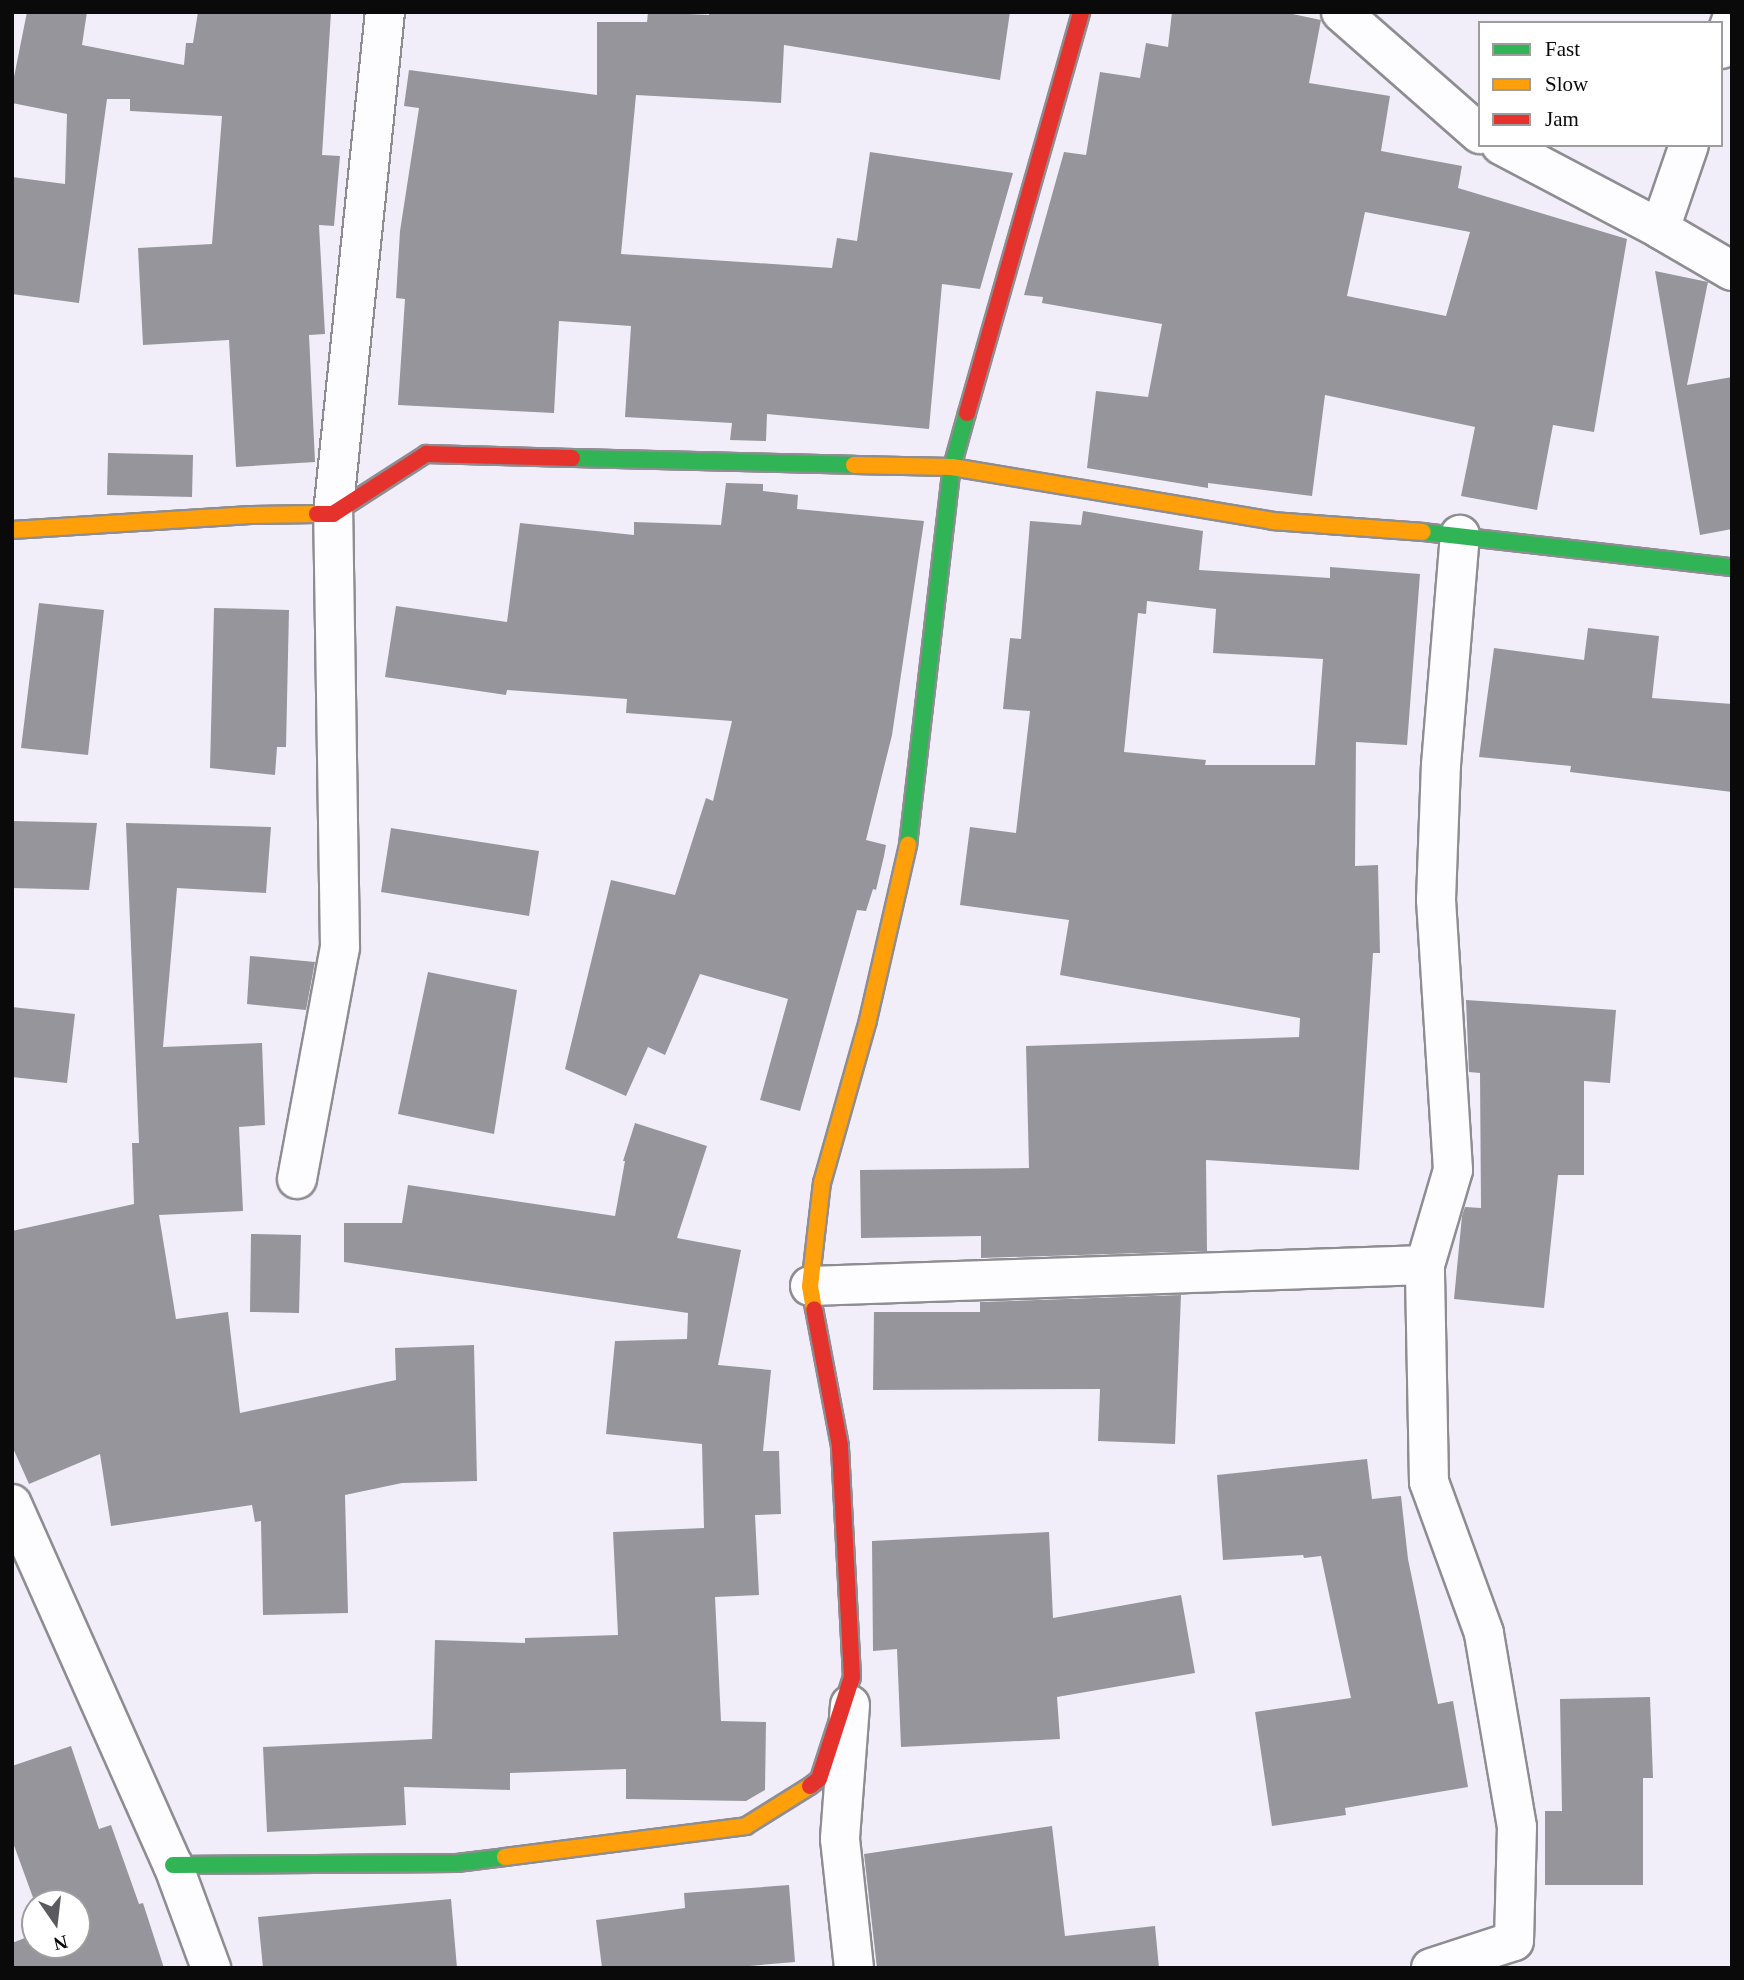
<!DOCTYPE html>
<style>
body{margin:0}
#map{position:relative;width:1744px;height:1980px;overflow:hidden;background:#f1eef9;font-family:Georgia,serif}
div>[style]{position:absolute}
.building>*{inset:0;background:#96959c}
.roads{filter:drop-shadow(2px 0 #8e8d92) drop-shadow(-2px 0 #8e8d92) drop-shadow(0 2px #8e8d92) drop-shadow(0 -2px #8e8d92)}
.street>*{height:38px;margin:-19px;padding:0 19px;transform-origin:19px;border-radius:19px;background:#fdfcfe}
.fast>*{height:16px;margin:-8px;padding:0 8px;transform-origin:8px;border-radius:8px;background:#30b455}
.slow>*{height:16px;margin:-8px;padding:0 8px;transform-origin:8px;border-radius:8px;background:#ff9f0a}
.jam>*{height:16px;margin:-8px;padding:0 8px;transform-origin:8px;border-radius:8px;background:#e5322d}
span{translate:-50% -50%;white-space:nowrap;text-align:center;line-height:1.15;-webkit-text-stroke:7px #fff;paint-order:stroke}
.frame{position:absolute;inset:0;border:14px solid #0a0a0a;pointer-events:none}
.legend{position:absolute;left:1478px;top:21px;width:245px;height:126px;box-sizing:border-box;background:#fff;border:2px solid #9d9d9d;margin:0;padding:9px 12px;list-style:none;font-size:21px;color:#0a0a0a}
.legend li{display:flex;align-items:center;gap:14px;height:35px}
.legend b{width:35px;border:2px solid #9d9d9d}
.north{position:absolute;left:21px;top:1889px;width:70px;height:70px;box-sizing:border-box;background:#fff;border:2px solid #9d9d9d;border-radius:50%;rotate:166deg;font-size:19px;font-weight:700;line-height:28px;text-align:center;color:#0a0a0a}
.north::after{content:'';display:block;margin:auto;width:24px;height:32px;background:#5b5a5e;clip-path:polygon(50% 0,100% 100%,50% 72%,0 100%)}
</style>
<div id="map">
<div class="building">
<div style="clip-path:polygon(27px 12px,87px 12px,82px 45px,184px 65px,186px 43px,193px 43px,198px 12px,331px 12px,322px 155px,340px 156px,334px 226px,319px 225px,325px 334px,309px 335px,315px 462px,236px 467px,229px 340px,143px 345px,138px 248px,212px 244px,222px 116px,130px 111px,130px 99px,107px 99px,79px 303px,12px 294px,12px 177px,65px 184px,67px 114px,12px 103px,12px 87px)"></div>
<div style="clip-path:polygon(648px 12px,709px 15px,709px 12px,1010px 12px,1000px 80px,784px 45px,781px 103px,636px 95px,621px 254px,832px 268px,837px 238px,857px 241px,870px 152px,1013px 173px,980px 289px,942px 284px,929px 429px,767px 414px,766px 441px,730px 440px,732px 423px,625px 417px,631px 326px,559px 321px,554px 413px,398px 405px,405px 299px,396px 298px,400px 231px,419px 108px,404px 106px,409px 70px,597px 95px,597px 22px,647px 22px)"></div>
<div style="clip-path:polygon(evenodd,1172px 12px,1283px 12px,1321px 20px,1309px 83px,1390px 96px,1381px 151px,1462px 166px,1458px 188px,1627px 239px,1594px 432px,1553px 425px,1537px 510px,1461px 496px,1475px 427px,1325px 395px,1312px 496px,1208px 483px,1208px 488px,1087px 468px,1096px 391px,1148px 397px,1162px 324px,1042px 303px,1043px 297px,1024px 295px,1064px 152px,1086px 155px,1100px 72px,1140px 78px,1146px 43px,1168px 47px,1172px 12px,1365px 212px,1470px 232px,1446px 316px,1347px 296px,1365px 212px)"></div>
<div style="clip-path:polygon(1655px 271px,1708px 282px,1687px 385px,1732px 377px,1732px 529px,1700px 535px)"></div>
<div style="clip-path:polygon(108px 453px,193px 455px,192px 497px,107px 495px)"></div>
<div style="clip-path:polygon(726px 483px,763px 484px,763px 491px,798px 495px,797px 509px,924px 521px,892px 735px,866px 840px,886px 845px,884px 856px,876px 890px,873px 889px,866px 911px,857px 910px,800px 1111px,760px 1100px,788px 999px,700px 974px,665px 1055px,648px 1047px,626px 1096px,565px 1069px,611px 880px,675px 895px,706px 798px,713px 801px,732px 721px,626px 713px,627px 699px,507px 690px,506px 695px,385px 677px,396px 606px,507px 622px,520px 523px,634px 535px,634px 522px,721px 525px)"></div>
<div style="clip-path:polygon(evenodd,1083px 511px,1203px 531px,1199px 570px,1330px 578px,1330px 567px,1420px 574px,1407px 745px,1356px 742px,1355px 866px,1378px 865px,1380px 953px,1373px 953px,1359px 1170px,1206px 1160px,1207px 1251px,981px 1258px,981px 1236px,861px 1238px,860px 1170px,1029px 1168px,1026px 1046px,1299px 1037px,1300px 1018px,1060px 975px,1069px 920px,960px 905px,970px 827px,1016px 833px,1030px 711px,1003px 709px,1010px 638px,1021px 639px,1030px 521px,1081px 525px,1083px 511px,1147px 601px,1216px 609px,1213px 653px,1323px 659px,1315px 765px,1205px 765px,1206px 760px,1124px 752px,1138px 613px,1146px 614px,1147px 601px)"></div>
<div style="clip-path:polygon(39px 603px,104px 610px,88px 755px,21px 748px)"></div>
<div style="clip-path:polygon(214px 608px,289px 610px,286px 747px,277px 747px,275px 775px,210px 768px)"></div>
<div style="clip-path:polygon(1588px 628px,1659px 636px,1652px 698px,1732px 704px,1732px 792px,1570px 772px,1571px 766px,1479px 757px,1494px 648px,1584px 660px)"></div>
<div style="clip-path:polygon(12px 821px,97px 823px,89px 890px,12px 888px)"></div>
<div style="clip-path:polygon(126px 823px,271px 827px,266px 893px,177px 888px,163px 1047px,262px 1043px,265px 1125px,239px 1127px,243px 1211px,159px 1215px,176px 1319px,228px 1312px,240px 1413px,396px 1380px,395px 1348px,474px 1345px,477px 1481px,402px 1483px,345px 1495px,348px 1613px,263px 1615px,261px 1521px,255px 1522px,252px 1505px,111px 1526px,100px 1454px,29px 1484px,12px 1446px,12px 1231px,134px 1204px,132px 1143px,139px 1143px)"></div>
<div style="clip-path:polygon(391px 828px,539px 851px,529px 916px,381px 892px)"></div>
<div style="clip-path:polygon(250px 956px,315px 962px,306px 1010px,247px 1004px)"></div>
<div style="clip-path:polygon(428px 972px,517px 990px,494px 1134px,398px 1114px)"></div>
<div style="clip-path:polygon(1466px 1000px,1616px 1010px,1610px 1083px,1584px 1081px,1584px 1175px,1558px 1175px,1544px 1308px,1454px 1299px,1462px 1216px,1465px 1207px,1481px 1208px,1480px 1073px,1469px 1072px)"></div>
<div style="clip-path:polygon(12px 1007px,75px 1014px,67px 1083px,12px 1077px)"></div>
<div style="clip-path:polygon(635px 1123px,707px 1146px,677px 1238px,741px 1250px,718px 1365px,771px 1370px,763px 1451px,779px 1451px,781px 1514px,755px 1515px,759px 1595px,715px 1597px,721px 1721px,766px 1722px,765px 1790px,746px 1801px,626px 1799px,626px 1769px,510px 1773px,510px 1790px,404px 1787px,406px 1825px,267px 1832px,263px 1747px,432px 1739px,435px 1640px,525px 1643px,525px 1638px,618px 1635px,613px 1532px,704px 1528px,702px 1444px,606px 1434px,615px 1341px,687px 1339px,688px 1313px,344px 1262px,344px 1223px,402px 1223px,408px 1185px,615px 1216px,625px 1161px,623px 1161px)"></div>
<div style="clip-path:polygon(251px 1234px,301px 1235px,299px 1313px,250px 1312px)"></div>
<div style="clip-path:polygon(1181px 1295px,1175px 1444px,1098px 1441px,1100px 1389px,873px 1390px,874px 1312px,980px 1312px,980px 1302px)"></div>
<div style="clip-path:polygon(1367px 1459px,1372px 1499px,1401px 1496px,1408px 1559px,1438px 1704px,1453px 1701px,1468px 1787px,1345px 1808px,1346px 1815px,1272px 1826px,1255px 1712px,1351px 1698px,1321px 1556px,1304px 1558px,1303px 1555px,1223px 1560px,1217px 1475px)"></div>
<div style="clip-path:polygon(1049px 1532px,1053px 1618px,1181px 1595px,1195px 1673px,1057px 1697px,1060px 1739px,901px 1747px,897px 1649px,873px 1651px,872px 1541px)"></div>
<div style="clip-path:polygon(1650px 1697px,1653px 1778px,1643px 1778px,1643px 1885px,1545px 1885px,1545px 1811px,1562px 1811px,1560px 1699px)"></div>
<div style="clip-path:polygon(71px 1746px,99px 1829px,111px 1825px,139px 1904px,143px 1903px,164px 1968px,12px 1968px,12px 1943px,35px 1934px,35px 1945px,77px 1945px,77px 1903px,35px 1903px,12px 1840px,12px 1766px)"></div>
<div style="clip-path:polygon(1052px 1826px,1065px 1936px,1155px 1926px,1159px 1968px,877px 1968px,864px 1854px)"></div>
<div style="clip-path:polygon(789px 1885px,795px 1962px,726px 1968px,602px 1968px,596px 1920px,685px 1908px,684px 1893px)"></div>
<div style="clip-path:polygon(451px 1899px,457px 1968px,263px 1968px,258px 1917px)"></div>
</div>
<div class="roads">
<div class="street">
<div style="left:1341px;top:12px;width:185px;rotate:41.3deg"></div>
<div style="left:1721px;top:49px;width:33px;rotate:-70deg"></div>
<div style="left:1501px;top:145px;width:180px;rotate:27.8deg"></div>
<div style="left:1660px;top:229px;width:83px;rotate:30.3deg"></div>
<div style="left:1660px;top:229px;width:89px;rotate:-71deg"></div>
<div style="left:297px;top:1179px;width:235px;rotate:-79.5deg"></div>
<div style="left:340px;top:948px;width:434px;rotate:-90.9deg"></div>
<div style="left:333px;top:514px;width:505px;rotate:-84.09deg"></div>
<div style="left:810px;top:1286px;width:615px;rotate:-1.96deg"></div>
<div style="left:12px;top:1504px;width:395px;rotate:66deg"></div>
<div style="left:173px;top:1865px;width:110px;rotate:69.7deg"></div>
<div style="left:850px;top:1705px;width:134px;rotate:94.3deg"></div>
<div style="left:840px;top:1839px;width:130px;rotate:83.8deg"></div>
<div style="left:1431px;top:1968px;width:87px;rotate:-18deg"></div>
<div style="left:1514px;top:1941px;width:114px;rotate:-88.5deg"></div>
<div style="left:1517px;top:1827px;width:197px;rotate:-99.7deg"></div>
<div style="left:1484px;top:1633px;width:161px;rotate:-110deg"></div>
<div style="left:1429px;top:1482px;width:217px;rotate:-91.1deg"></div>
<div style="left:1425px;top:1265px;width:99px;rotate:-73.6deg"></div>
<div style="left:1453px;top:1170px;width:271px;rotate:-93.6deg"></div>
<div style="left:1436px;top:900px;width:135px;rotate:-87.9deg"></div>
<div style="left:1441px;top:765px;width:231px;rotate:-85.3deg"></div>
</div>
<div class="fast">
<div style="left:572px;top:458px;width:282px;rotate:1.4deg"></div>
<div style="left:1423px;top:532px;width:311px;rotate:6.5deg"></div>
<div style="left:908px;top:845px;width:381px;rotate:-83.4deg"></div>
<div style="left:952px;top:467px;width:56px;rotate:-74.5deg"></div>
<div style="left:173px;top:1865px;width:284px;rotate:-0.4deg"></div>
<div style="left:457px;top:1863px;width:48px;rotate:-7.1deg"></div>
</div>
<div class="slow">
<div style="left:854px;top:465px;width:98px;rotate:1.2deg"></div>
<div style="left:952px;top:467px;width:326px;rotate:9.5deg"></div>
<div style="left:1273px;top:521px;width:150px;rotate:4.2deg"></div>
<div style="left:12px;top:530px;width:239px;rotate:-3.6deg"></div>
<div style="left:251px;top:515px;width:66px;rotate:-0.9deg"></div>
<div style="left:814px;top:1309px;width:23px;rotate:-100deg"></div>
<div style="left:810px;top:1286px;width:104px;rotate:-83.4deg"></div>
<div style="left:822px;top:1183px;width:169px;rotate:-74.2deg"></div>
<div style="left:868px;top:1020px;width:180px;rotate:-77.1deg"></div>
<div style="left:505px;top:1857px;width:243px;rotate:-7.3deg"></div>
<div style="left:746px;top:1826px;width:75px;rotate:-32deg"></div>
</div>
<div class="jam">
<div style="left:967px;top:413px;width:417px;rotate:-74.1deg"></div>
<div style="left:317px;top:514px;width:16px"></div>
<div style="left:333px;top:514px;width:111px;rotate:-32.8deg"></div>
<div style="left:426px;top:454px;width:146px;rotate:1.6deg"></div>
<div style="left:810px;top:1786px;width:11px;rotate:-38deg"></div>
<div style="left:819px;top:1779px;width:107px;rotate:-72.1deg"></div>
<div style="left:852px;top:1677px;width:231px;rotate:-93deg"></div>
<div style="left:840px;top:1446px;width:139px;rotate:-100.7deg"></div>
</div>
</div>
<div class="frame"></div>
<ul class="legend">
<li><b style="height:9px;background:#30b455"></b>Fast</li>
<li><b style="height:9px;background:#ff9f0a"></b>Slow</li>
<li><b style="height:9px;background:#e5322d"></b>Jam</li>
</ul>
<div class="north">N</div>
</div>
